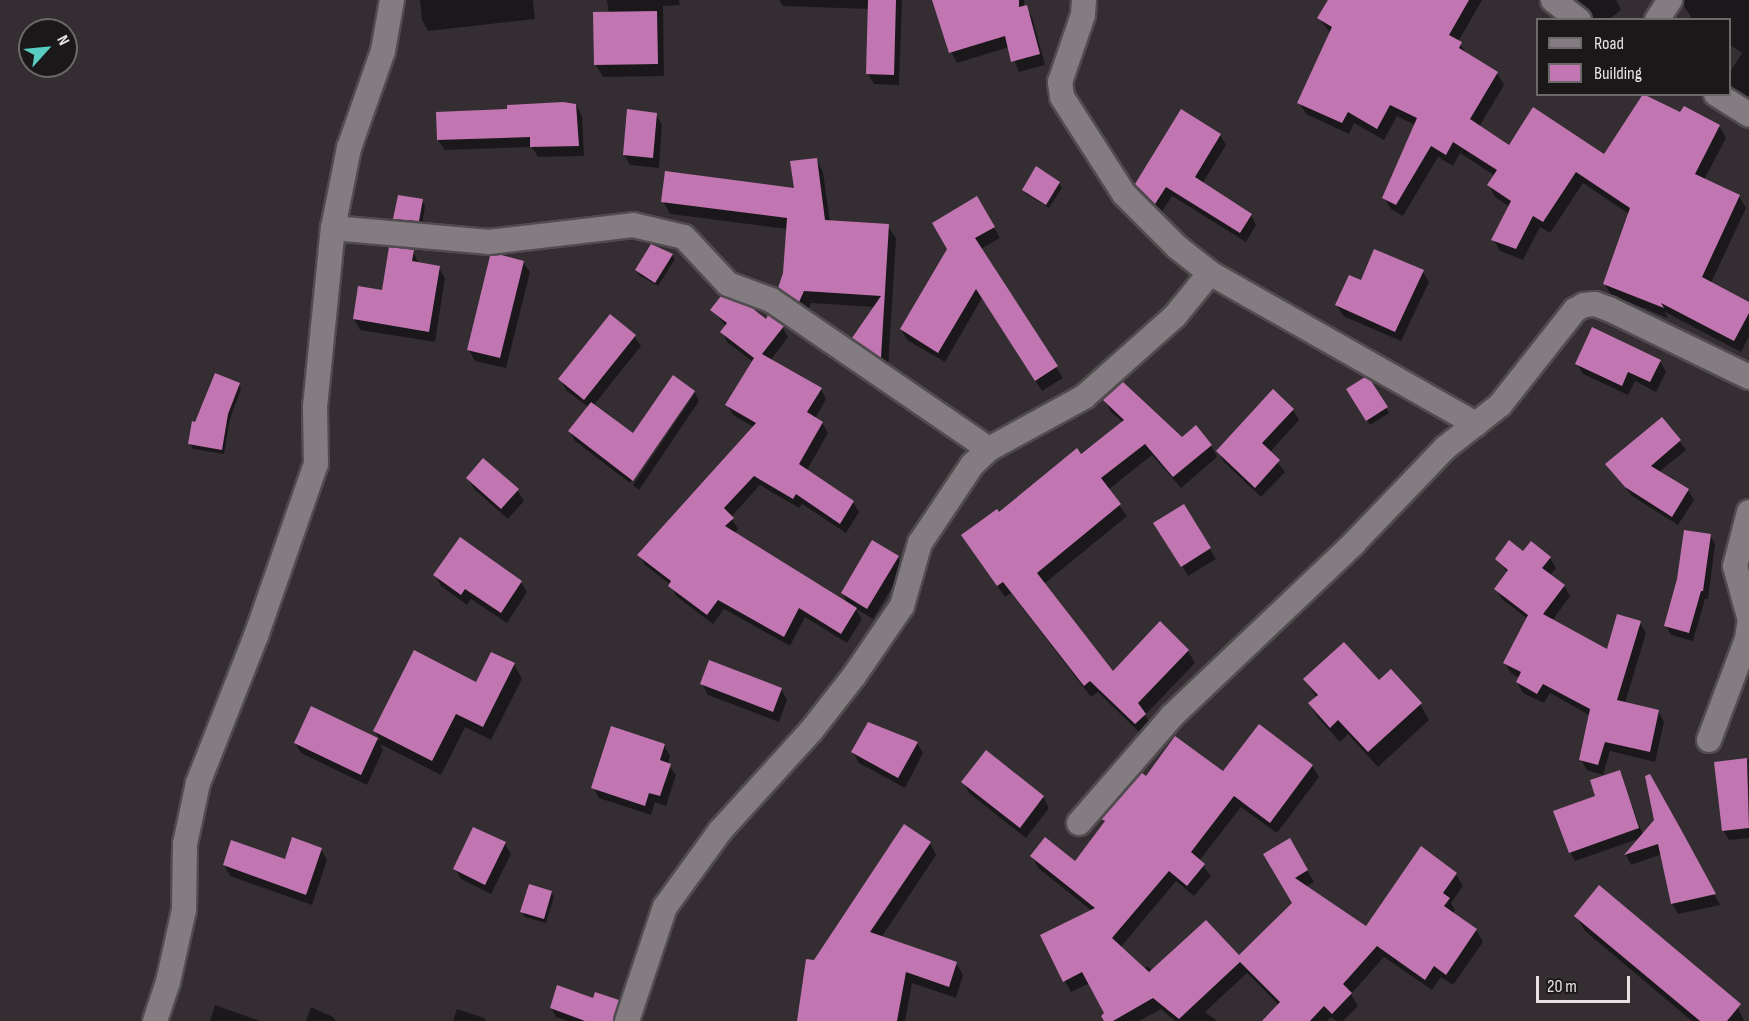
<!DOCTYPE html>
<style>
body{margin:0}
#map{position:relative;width:1749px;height:1021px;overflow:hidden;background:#342e33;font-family:"Sofia Sans Condensed",sans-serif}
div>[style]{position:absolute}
.shadow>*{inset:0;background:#0007}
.building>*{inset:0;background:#c276b1}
.roads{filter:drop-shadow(2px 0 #514c4f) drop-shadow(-2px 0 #514c4f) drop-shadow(0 2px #514c4f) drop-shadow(0 -2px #514c4f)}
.minor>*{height:24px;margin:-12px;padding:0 12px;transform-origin:12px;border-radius:12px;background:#837d81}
span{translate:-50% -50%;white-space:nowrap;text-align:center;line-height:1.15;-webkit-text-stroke:6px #1a1819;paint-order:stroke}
.legend{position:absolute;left:1536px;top:18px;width:195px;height:78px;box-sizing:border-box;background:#1a1819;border:2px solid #6c696b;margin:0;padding:8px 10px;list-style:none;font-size:18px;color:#e7e3e5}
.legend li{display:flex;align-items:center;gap:12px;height:30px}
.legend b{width:30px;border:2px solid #6c696b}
.north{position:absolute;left:18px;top:18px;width:60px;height:60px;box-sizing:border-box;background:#1a1819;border:2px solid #6c696b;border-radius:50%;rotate:63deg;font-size:16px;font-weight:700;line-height:24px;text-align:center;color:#e7e3e5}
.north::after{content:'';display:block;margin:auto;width:21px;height:27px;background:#57cec1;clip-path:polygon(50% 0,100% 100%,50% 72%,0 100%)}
.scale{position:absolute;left:1536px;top:976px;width:94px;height:27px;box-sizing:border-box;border:3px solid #e7e3e5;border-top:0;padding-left:8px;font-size:18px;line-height:21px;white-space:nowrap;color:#e7e3e5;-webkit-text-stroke:4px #1a1819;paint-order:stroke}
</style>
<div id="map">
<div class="shadow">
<div style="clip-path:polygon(420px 0,533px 0,535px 19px,428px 31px,422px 20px)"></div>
<div style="clip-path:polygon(607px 0,679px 0,680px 5px,663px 6px,664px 76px,603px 77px,596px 65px,609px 14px)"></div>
<div style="clip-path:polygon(779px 0,902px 0,899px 85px,874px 84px,868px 74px,869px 9px,783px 6px)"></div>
<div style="clip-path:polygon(934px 0,1024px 0,1024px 7px,1032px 17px,1045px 65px,1019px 72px,1009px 47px,957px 63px,951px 52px)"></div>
<div style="clip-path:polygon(1330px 0,1482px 0,1458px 42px,1468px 55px,1497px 73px,1504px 85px,1479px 127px,1509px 147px,1604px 156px,1681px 114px,1719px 126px,1726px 138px,1704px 180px,1739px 196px,1746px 208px,1711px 283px,1749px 303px,1749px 336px,1741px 352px,1665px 312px,1668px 318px,1611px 295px,1604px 283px,1629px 214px,1583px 183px,1550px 233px,1540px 227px,1523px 260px,1500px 251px,1493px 239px,1510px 207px,1495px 197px,1489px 185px,1495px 176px,1460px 153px,1453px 166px,1438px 157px,1403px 216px,1391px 209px,1384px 198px,1415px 125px,1397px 116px,1384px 140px,1354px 123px,1349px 134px,1306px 114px,1299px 102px,1330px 33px,1319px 18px)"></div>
<div style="clip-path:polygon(1574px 0,1616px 0,1621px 10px,1608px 20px,1596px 20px)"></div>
<div style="clip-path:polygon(1685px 0,1749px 0,1749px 105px,1730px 92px,1730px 72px,1742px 53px,1730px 45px,1730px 20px,1693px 20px,1684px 6px)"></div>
<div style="clip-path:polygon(576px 105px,582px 116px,584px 156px,538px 157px,532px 147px,445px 150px,438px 140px)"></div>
<div style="clip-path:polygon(1182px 111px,1220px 135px,1226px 145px,1202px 184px,1251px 215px,1256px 225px,1246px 242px,1172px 196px,1161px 213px,1142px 194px,1137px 184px)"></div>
<div style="clip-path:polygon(656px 114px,662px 125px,659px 168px,630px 165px,624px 155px)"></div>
<div style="clip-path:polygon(816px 159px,823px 172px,830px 221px,888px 226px,896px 238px,888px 369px,861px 351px,854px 338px,875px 307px,811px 303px,807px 314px,787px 300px,779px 287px,784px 274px,788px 229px,670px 214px,663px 201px,795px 189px)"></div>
<div style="clip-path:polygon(1059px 183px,1062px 188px,1049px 208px,1026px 194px,1024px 190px)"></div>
<div style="clip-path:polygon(976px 198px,1000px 238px,981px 249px,1063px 378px,1042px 391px,982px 298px,945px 362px,907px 340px,901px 329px)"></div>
<div style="clip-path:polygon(422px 201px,425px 206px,422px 226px,398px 224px,395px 219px)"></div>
<div style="clip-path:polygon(413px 251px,419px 264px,439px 268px,445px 278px,435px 342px,360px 330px,354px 319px,383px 292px)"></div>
<div style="clip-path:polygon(672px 255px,675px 259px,658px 286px,639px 275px,636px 270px)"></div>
<div style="clip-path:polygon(523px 262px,530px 272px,506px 368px,475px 361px,469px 350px)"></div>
<div style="clip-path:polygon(1423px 272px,1429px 282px,1401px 341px,1343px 316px,1337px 305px)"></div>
<div style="clip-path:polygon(712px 310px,782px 327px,788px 337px,770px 361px,821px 389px,826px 399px,815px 419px,822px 423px,828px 433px,807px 470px,853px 502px,859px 512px,846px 533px,802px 504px,799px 508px,760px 485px,731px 517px,738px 529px,734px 533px,849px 605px,842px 593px,898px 557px,904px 568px,873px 619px,855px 608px,862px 619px,847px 643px,805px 617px,790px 646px,724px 609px,713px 624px,676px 596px,671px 585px,645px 565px,639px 555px,754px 427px,733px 415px,727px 405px,753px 362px,727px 342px,722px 332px,726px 326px)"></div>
<div style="clip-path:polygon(610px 316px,634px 336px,641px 346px,593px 406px,633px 436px,673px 377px,695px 393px,691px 393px,630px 483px,575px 441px,570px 432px,588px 407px,566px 390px,560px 379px)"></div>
<div style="clip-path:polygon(1660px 361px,1666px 372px,1656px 392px,1635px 381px,1628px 395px,1583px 374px,1577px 364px)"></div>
<div style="clip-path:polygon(1370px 382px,1389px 413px,1370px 425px,1348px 390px)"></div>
<div style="clip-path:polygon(239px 384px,241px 389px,230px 419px,224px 454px,193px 449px,190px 444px,196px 423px)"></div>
<div style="clip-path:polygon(1273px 391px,1293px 410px,1299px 420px,1270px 452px,1285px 472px,1261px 497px,1224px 462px,1218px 451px)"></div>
<div style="clip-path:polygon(695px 393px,699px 401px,639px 490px,633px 485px)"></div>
<div style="clip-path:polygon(1105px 400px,1182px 439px,1211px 445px,1217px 457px,1181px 488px,1152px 455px,1108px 490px,1127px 516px,1044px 584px,1113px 673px,1160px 624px,1188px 651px,1195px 663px,1145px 715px,1152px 726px,1142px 735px,1098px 692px,1091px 697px,1011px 593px,1005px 597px,970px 547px,999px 514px,1123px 422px,1111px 412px)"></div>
<div style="clip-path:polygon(1662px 419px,1686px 450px,1659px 472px,1688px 490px,1694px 500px,1678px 525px,1632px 496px,1607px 464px)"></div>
<div style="clip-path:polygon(468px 478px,517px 490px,524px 501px,508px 519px,474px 489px)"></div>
<div style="clip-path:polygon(1183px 506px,1216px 559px,1188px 576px,1161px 533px)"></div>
<div style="clip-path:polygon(1710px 535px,1715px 544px,1708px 599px,1705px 599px,1693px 641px,1671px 635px,1666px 626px)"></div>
<div style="clip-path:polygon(1524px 553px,1550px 558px,1556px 568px,1550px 575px,1564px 586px,1570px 596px,1552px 621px,1608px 651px,1640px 623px,1646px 633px,1625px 703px,1658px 711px,1664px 722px,1655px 762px,1610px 751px,1603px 775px,1587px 770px,1581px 760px,1591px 716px,1550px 693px,1544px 703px,1523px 693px,1517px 682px,1519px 678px,1511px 673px,1505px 663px,1528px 619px,1502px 599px,1496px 589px,1508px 573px,1497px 559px)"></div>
<div style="clip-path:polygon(435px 575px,521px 582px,527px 592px,507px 623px,471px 599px,467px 605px,441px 586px)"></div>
<div style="clip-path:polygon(514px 664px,522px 679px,491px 740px,465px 727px,441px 775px,380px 744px,383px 750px,367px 785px,301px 753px,295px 743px,311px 708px,380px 741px,375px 731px,477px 684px)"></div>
<div style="clip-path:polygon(1305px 680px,1420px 704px,1429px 720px,1378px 767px,1348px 734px,1340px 742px,1319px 719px,1310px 704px,1317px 698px)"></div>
<div style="clip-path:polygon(702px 684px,781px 689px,787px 700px,779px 722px,708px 695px)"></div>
<div style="clip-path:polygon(917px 743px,923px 753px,905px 788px,859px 763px,853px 752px)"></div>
<div style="clip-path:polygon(664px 745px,670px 756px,668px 764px,676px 775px,666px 806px,655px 802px,651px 815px,599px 798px,593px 787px)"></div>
<div style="clip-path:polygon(986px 753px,1043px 797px,1049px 808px,1026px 838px,969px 793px,963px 782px)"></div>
<div style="clip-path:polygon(1749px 760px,1749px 838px,1729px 840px,1723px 830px,1716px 764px)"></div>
<div style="clip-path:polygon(1312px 766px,1319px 777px,1277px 833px,1241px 807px,1199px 861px,1211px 876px,1194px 896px,1176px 881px,1120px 948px,1144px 970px,1147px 966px,1153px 971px,1239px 957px,1294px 903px,1289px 840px,1314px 882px,1305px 887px,1366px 928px,1421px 848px,1456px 874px,1463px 886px,1451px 903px,1455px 910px,1453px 914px,1476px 930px,1483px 942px,1453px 985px,1441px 977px,1432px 990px,1384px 957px,1351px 994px,1358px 1006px,1343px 1021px,1336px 1021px,1331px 1017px,1327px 1021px,1264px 1021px,1279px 1005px,1247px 973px,1205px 1012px,1217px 1021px,1175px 1021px,1161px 1009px,1139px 1021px,1105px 1021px,1106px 1013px,1090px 983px,1071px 992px,1065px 981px,1092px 911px,1038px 868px,1032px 856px,1075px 864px,1105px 823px,1103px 819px,1146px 778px)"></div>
<div style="clip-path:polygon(1619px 772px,1643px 835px,1655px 820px,1650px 776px,1720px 905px,1678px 914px,1672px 903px,1662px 854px,1631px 865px,1626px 855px,1641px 838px,1575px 861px,1570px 852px,1597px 797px)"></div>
<div style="clip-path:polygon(930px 843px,936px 855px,881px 938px,956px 963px,963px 975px,956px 998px,912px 983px,905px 1021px,799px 1021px)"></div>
<div style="clip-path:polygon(505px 844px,511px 854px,491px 894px,461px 879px,455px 869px)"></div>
<div style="clip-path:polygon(321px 849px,327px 860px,312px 905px,230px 876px,224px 865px,286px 861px)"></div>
<div style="clip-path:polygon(551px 892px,554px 897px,546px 923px,525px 917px,522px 912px)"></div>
<div style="clip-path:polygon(1576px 916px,1735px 1001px,1744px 1021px,1692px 1021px,1585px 931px)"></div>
<div style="clip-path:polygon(594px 999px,618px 1002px,623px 1010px,619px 1021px,568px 1021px,556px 1017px,551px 1008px)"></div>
<div style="clip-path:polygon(215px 1005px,260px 1021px,210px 1021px)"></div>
<div style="clip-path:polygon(311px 1007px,333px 1017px,336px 1021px,306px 1021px)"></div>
<div style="clip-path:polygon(457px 1009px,484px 1018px,486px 1021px,453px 1021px)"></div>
</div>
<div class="building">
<div style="clip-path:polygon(868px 0,896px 0,894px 75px,866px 74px)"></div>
<div style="clip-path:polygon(932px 0,1019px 0,1019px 7px,1027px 5px,1040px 54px,1011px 62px,1005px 36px,949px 53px)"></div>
<div style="clip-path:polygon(1328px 0,1469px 0,1449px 35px,1462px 42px,1459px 48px,1498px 72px,1470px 119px,1509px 145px,1533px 107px,1604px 154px,1643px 94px,1680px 112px,1684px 106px,1720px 125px,1695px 174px,1740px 195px,1702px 277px,1749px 302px,1749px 313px,1734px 341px,1661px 303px,1664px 308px,1603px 284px,1630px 208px,1576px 172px,1543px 222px,1533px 216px,1516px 249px,1491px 240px,1511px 201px,1487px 185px,1497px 170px,1453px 142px,1446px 155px,1431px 146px,1396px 205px,1382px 198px,1417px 118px,1390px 105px,1377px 129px,1348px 112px,1342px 123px,1297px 103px,1332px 27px,1317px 18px)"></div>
<div style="clip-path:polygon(657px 11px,658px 64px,594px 65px,593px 12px)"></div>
<div style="clip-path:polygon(563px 102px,576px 104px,579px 146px,530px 147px,530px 137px,437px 140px,436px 112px,507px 109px,507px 105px)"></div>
<div style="clip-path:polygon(627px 109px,657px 113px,653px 158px,623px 155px)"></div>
<div style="clip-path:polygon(1181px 109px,1221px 134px,1195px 177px,1252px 214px,1240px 233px,1166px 187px,1155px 204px,1135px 184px)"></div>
<div style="clip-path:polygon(817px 158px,825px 220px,889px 224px,881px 358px,852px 338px,881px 296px,804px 291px,799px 302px,778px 288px,783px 273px,787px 218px,661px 202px,665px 171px,794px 188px,790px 161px)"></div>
<div style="clip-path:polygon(1036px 166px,1060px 182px,1046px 205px,1022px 190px)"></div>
<div style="clip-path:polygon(398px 195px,423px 199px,419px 221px,393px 219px)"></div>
<div style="clip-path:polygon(977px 196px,995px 227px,975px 238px,1058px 366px,1035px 381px,976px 289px,938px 353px,900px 329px,947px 249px,932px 223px)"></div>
<div style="clip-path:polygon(651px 244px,673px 254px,655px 283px,635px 270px)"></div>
<div style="clip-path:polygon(389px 247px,414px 250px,412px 261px,440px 266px,429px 332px,353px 319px,358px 286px,382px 290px)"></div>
<div style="clip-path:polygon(1374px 249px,1424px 270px,1395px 332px,1335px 305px,1349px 275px,1361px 280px)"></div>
<div style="clip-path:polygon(501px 255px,524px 261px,500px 358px,467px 350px,490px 256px)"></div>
<div style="clip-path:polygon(721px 296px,752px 308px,766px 319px,768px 315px,784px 326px,762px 354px,822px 388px,807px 412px,823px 422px,799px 464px,854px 501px,840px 524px,796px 494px,793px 499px,754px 476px,724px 508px,734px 518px,725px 526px,857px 608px,841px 634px,799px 608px,784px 637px,718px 600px,707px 615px,668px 586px,671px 581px,637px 555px,756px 423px,725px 405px,754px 358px,720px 332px,727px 323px,710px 310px)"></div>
<div style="clip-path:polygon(610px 314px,636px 335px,584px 400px,558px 379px)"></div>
<div style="clip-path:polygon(1592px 327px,1661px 360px,1650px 382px,1628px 372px,1622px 386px,1575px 364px)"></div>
<div style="clip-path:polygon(215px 373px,240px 383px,228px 414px,222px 450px,188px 444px,192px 421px,195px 422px)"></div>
<div style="clip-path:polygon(673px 375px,695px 391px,633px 481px,568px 431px,591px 402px,633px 433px)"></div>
<div style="clip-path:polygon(1365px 377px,1371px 381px,1388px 407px,1366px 421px,1346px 389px)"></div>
<div style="clip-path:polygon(1123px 382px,1182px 437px,1196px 425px,1212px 445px,1173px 477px,1145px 444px,1101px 478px,1121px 504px,1037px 573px,1113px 671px,1160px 621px,1189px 650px,1138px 703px,1146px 714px,1135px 724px,1090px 681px,1084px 686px,1003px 582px,997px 586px,961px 535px,997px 509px,999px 512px,1077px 448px,1081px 454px,1124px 420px,1103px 400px)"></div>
<div style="clip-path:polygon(1273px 389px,1294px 409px,1262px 443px,1280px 460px,1255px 488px,1216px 451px)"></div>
<div style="clip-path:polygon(1662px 417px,1681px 440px,1651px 466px,1689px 489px,1672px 517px,1625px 487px,1605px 464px)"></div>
<div style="clip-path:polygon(483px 458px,519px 489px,501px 509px,466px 478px)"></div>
<div style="clip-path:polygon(1184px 504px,1211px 548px,1181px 567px,1153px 523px)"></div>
<div style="clip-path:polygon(1684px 530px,1711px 534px,1703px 591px,1701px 591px,1689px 633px,1664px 626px,1677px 579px)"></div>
<div style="clip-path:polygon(460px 537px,522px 581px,501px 613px,465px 589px,461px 595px,433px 575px)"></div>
<div style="clip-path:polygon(872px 540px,899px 556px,867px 609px,841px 593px)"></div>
<div style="clip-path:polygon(1509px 540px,1523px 551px,1531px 541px,1551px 557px,1542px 568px,1565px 585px,1543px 614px,1607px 649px,1617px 614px,1641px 621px,1617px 700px,1659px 710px,1650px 752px,1605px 742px,1598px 765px,1579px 760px,1590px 709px,1543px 684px,1537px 694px,1516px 682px,1521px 672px,1503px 663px,1528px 615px,1494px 589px,1508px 570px,1495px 559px)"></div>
<div style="clip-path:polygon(1344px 642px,1379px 680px,1391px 669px,1422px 703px,1368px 752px,1338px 720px,1330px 728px,1308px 703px,1318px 695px,1303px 679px)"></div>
<div style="clip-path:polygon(414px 650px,476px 682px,491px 652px,515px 663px,483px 727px,456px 714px,432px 761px,373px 731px)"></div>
<div style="clip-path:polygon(709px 660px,782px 688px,773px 712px,700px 684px)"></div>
<div style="clip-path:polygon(311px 706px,378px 738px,361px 775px,294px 743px)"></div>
<div style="clip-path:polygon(868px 722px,918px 742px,898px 778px,851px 752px)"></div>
<div style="clip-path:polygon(1259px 724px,1313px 765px,1270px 823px,1234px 796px,1191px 852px,1205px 864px,1187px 886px,1169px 871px,1112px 938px,1149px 972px,1206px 920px,1239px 955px,1292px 903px,1263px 854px,1290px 838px,1308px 870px,1295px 878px,1366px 926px,1421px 846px,1457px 873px,1443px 893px,1450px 898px,1444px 906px,1477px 929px,1446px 975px,1434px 966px,1425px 980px,1377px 946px,1343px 984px,1352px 993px,1332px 1014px,1324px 1006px,1310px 1021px,1262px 1021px,1280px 1002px,1240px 962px,1179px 1019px,1153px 998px,1113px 1021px,1104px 1021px,1101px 1016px,1104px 1013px,1082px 972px,1063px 982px,1040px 935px,1095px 908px,1030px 856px,1045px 837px,1075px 861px,1105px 821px,1101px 819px,1142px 773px,1146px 776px,1175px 736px,1223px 771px)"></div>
<div style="clip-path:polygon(611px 726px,665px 744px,660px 760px,671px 764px,660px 796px,649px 793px,645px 806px,591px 788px)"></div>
<div style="clip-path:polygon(986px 750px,1044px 796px,1020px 828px,961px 782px)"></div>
<div style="clip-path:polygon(1747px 758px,1749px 828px,1722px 831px,1714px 762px)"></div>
<div style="clip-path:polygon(1620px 770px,1639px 828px,1569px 853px,1553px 811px,1595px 796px,1590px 780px)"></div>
<div style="clip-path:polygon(1650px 774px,1684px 835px,1716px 894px,1671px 904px,1658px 844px,1624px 855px,1654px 820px,1645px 776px)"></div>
<div style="clip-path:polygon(904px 824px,931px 842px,870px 932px,957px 962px,949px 987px,906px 972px,897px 1021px,797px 1021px,806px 959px,814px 960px)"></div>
<div style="clip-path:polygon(473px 827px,506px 842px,485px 885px,453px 869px)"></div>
<div style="clip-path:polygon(292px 837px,322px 848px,306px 895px,223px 865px,231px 840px,285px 859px)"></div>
<div style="clip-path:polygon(529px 884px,552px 891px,544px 919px,520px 912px)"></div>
<div style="clip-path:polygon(1599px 885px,1741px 1004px,1727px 1021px,1700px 1021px,1574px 916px)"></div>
<div style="clip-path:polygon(557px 985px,593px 998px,595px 992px,619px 1000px,613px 1021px,585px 1021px,550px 1008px)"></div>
</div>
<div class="roads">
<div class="minor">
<div style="left:1084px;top:0;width:15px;rotate:94deg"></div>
<div style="left:1083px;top:15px;width:71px;rotate:108.9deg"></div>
<div style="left:1060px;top:82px;width:15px;rotate:82deg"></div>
<div style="left:1062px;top:97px;width:115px;rotate:57.4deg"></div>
<div style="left:1124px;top:194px;width:75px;rotate:45deg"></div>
<div style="left:1177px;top:247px;width:42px;rotate:38.2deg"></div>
<div style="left:1210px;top:273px;width:306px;rotate:29.6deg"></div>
<div style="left:1553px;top:0;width:33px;rotate:38deg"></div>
<div style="left:1657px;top:20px;width:24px;rotate:-57deg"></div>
<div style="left:1716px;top:94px;width:39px;rotate:32deg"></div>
<div style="left:333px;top:228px;width:157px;rotate:5.1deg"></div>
<div style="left:489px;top:242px;width:145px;rotate:-6.7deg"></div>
<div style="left:633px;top:225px;width:52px;rotate:13.2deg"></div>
<div style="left:684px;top:237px;width:64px;rotate:46.9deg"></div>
<div style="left:728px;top:284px;width:46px;rotate:20.4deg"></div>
<div style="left:771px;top:300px;width:264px;rotate:34.4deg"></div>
<div style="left:1749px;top:512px;width:56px;rotate:104.5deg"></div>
<div style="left:1735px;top:566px;width:53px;rotate:74.6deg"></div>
<div style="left:1709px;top:740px;width:108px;rotate:-69.4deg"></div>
<div style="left:1747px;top:639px;width:14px;rotate:-82deg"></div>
<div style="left:1079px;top:823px;width:142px;rotate:-49deg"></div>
<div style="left:1172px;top:716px;width:251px;rotate:-43.5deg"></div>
<div style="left:1354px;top:543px;width:132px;rotate:-46.2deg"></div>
<div style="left:1445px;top:448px;width:70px;rotate:-38deg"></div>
<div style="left:1500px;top:405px;width:121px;rotate:-51.7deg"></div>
<div style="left:1575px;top:310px;width:10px;rotate:-29deg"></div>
<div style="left:1584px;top:305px;width:11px;rotate:-5deg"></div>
<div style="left:1595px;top:304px;width:15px;rotate:20deg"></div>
<div style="left:1609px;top:309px;width:156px;rotate:25.9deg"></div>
<div style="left:155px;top:1021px;width:41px;rotate:-71.6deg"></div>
<div style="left:168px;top:982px;width:74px;rotate:-77.5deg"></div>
<div style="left:184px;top:910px;width:66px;rotate:-89.1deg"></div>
<div style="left:185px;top:844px;width:62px;rotate:-78deg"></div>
<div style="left:198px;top:783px;width:158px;rotate:-68.5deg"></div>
<div style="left:256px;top:636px;width:182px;rotate:-70.8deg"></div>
<div style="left:316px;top:464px;width:57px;rotate:-91deg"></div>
<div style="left:315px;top:407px;width:180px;rotate:-84.3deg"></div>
<div style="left:333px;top:228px;width:82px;rotate:-78.7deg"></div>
<div style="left:349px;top:148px;width:103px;rotate:-70.7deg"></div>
<div style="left:383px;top:51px;width:52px;rotate:-80deg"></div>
<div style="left:627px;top:1021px;width:120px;rotate:-71.6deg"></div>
<div style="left:665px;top:907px;width:94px;rotate:-54.1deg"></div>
<div style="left:720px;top:831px;width:135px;rotate:-47.7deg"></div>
<div style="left:811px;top:731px;width:70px;rotate:-52deg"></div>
<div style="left:854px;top:676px;width:85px;rotate:-55.6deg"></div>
<div style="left:902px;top:606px;width:66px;rotate:-74.1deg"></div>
<div style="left:920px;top:543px;width:94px;rotate:-56.3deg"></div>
<div style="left:972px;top:465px;width:23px;rotate:-43deg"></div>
<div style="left:989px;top:449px;width:108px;rotate:-28.7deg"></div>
<div style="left:1084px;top:397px;width:122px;rotate:-41.7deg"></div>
<div style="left:1175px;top:316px;width:55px;rotate:-50.9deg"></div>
</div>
</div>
<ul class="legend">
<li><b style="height:8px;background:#837d81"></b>Road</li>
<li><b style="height:16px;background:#c276b1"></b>Building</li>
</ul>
<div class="north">N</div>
<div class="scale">20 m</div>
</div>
